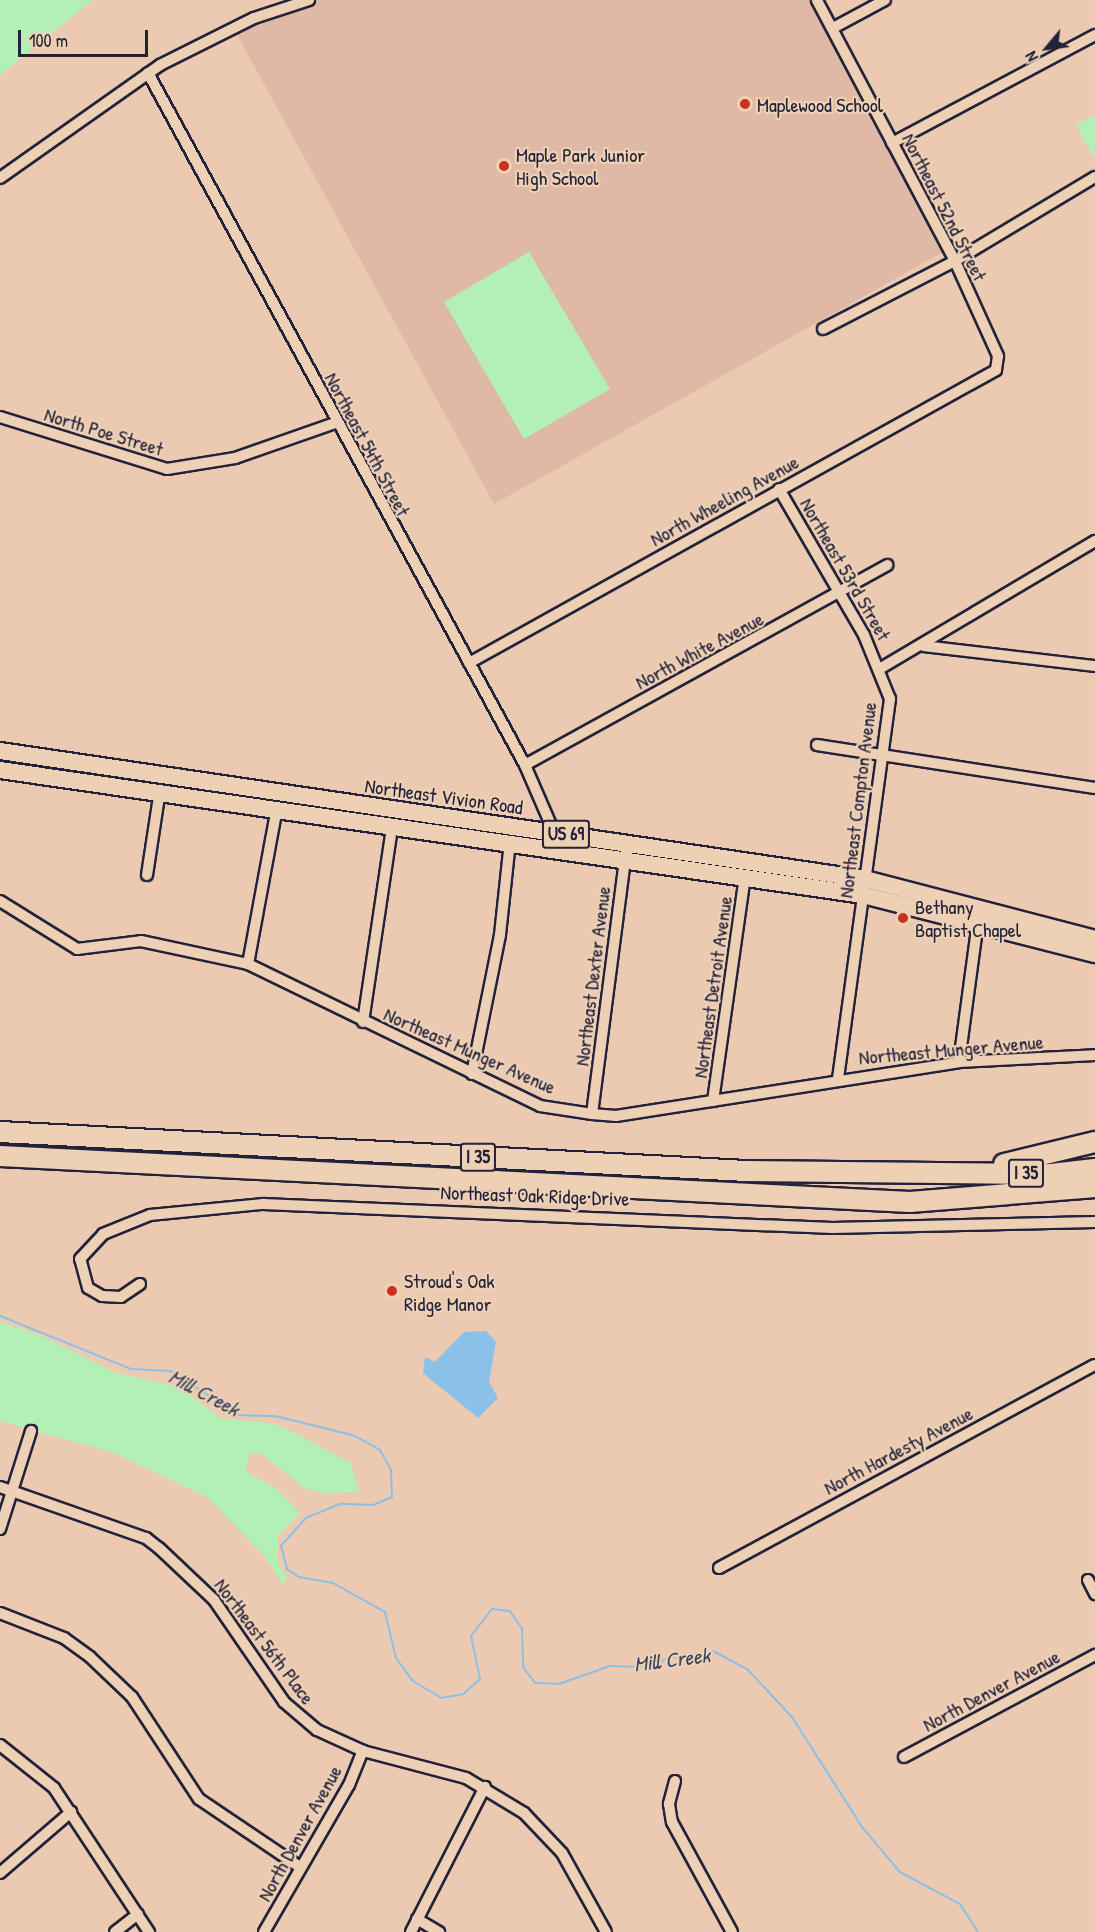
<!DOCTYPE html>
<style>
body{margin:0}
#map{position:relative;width:1095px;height:1932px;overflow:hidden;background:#ecc9b1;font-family:"Patrick Hand",sans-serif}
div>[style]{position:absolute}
.built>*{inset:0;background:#e0b9a6}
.green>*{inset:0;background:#b3f0b5}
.water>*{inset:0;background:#8bc0e8}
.stream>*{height:2px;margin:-1px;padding:0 1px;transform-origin:1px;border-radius:1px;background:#8bc0e8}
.roads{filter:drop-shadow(2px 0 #22223b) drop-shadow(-2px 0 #22223b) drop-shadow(0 2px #22223b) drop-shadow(0 -2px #22223b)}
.street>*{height:10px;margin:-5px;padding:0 5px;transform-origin:5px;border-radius:5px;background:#eed0b5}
.primary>*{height:16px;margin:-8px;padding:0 8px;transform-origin:8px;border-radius:8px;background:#eed0b5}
.highway>*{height:20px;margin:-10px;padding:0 10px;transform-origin:10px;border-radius:10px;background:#eed0b5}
.dots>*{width:16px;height:16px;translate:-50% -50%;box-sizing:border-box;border:3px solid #eed0b5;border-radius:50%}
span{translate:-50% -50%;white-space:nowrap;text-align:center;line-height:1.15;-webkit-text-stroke:4.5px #eed0b5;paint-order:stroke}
.shield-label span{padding:2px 4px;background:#eed0b5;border:2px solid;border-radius:4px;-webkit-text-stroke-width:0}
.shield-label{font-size:18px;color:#22223b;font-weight:700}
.poi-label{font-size:20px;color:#22223b}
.left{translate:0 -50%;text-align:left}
.street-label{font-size:20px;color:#22223b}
.water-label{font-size:21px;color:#37425e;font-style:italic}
.north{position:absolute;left:1017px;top:18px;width:60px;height:60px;-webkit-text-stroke:4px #eed0b5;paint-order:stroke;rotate:241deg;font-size:16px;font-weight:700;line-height:24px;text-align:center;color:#22223b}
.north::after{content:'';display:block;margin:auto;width:21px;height:27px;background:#22223b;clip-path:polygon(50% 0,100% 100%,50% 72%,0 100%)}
.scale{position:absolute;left:18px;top:30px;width:130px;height:27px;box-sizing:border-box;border:3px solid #22223b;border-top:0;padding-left:8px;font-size:18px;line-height:21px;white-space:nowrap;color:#22223b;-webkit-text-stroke:4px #eed0b5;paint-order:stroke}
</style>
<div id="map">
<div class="built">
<div style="clip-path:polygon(316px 0,809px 0,945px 243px,943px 252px,494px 504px,235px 31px)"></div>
</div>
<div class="green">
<div style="clip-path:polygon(0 0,93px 0,0 75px)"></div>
<div style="clip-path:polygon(1095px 115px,1095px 159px,1076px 125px)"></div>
<div style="clip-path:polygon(529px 252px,610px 389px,524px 439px,444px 302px)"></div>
<div style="clip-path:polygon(0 1322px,40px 1335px,114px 1372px,180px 1387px,220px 1418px,272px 1423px,290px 1431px,351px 1463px,359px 1491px,326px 1494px,304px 1488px,262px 1454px,250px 1453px,246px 1471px,278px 1490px,300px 1513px,278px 1536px,278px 1563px,287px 1578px,283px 1584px,265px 1557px,207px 1497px,114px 1453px,0 1421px)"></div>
</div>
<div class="water">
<div style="clip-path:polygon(486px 1331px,496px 1342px,489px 1382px,498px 1398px,478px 1418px,423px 1373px,425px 1357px,435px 1362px,464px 1332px)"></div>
</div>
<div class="stream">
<div style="left:0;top:1316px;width:141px;rotate:22deg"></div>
<div style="left:131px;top:1369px;width:40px;rotate:2.9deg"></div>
<div style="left:171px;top:1371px;width:80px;rotate:33.3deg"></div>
<div style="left:238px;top:1415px;width:37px;rotate:2deg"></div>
<div style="left:275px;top:1416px;width:82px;rotate:14deg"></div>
<div style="left:355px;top:1436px;width:29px;rotate:29deg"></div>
<div style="left:380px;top:1450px;width:23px;rotate:61deg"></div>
<div style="left:391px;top:1470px;width:27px;rotate:88deg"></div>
<div style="left:392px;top:1497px;width:21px;rotate:157deg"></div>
<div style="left:373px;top:1505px;width:33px;rotate:-178deg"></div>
<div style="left:340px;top:1504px;width:37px;rotate:158deg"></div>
<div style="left:306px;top:1518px;width:38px;rotate:132deg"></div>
<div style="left:281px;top:1546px;width:24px;rotate:75deg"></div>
<div style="left:287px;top:1569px;width:14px;rotate:34deg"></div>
<div style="left:299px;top:1577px;width:35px;rotate:10deg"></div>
<div style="left:333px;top:1583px;width:60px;rotate:29.1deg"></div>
<div style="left:385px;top:1612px;width:47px;rotate:76.6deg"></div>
<div style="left:396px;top:1658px;width:29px;rotate:54deg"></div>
<div style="left:413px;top:1681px;width:33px;rotate:31deg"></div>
<div style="left:441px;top:1698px;width:22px;rotate:-10deg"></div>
<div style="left:463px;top:1694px;width:23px;rotate:-41deg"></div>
<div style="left:480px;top:1679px;width:44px;rotate:-101.8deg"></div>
<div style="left:471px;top:1636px;width:34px;rotate:-52deg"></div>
<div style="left:492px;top:1609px;width:18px;rotate:6deg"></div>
<div style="left:510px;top:1611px;width:22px;rotate:56deg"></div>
<div style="left:522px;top:1629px;width:38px;rotate:88deg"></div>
<div style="left:523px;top:1667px;width:20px;rotate:53deg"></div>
<div style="left:535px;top:1683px;width:24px;rotate:2deg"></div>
<div style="left:559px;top:1684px;width:54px;rotate:-19.4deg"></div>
<div style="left:610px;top:1666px;width:38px;rotate:2deg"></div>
<div style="left:648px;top:1667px;width:22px;rotate:-24deg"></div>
<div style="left:668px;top:1658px;width:46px;rotate:-8.8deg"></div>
<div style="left:713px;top:1651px;width:40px;rotate:28deg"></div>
<div style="left:748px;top:1670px;width:64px;rotate:46.9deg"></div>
<div style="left:792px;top:1717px;width:130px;rotate:57.5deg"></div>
<div style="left:862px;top:1827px;width:59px;rotate:49.8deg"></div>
<div style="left:900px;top:1872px;width:68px;rotate:28.1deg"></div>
<div style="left:960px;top:1904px;width:33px;rotate:57deg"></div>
</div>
<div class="roads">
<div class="street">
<div style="left:833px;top:28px;width:59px;rotate:-28.3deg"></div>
<div style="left:148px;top:73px;width:788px;rotate:61.42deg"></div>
<div style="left:525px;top:765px;width:73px;rotate:66.6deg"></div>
<div style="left:892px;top:143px;width:230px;rotate:-28deg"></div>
<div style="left:0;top:178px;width:196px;rotate:-35.2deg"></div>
<div style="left:160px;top:65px;width:105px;rotate:-26.6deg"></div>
<div style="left:254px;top:18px;width:58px;rotate:-18.1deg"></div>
<div style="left:823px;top:329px;width:148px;rotate:-27.3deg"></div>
<div style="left:955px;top:261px;width:163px;rotate:-31deg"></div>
<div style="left:0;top:417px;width:175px;rotate:17.3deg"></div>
<div style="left:167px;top:469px;width:69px;rotate:-9.2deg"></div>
<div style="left:235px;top:458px;width:106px;rotate:-19.3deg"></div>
<div style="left:779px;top:489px;width:169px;rotate:59.8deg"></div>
<div style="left:864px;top:635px;width:69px;rotate:67.9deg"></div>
<div style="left:890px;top:699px;width:383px;rotate:97.8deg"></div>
<div style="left:924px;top:646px;width:172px;rotate:6.7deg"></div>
<div style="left:469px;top:663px;width:603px;rotate:-29.07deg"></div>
<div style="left:996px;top:370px;width:14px;rotate:-82deg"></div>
<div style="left:998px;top:356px;width:104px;rotate:-114.4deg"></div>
<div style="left:955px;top:261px;width:295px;rotate:-117.9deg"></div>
<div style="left:881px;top:668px;width:249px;rotate:-30.7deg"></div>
<div style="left:817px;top:745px;width:281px;rotate:8.8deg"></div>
<div style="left:525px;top:765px;width:414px;rotate:-28.9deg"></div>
<div style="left:147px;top:875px;width:86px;rotate:-81.3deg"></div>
<div style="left:0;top:901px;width:91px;rotate:31.9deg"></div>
<div style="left:77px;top:949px;width:64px;rotate:-7.1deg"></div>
<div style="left:141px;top:941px;width:109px;rotate:12.1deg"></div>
<div style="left:248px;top:964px;width:325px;rotate:25.9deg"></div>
<div style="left:540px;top:1106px;width:53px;rotate:8.7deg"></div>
<div style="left:592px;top:1114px;width:24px;rotate:5deg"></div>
<div style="left:616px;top:1116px;width:347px;rotate:-8.9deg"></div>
<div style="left:959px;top:1062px;width:136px;rotate:-2.9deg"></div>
<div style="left:248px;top:964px;width:159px;rotate:-79.5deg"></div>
<div style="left:363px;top:1022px;width:197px;rotate:-81.5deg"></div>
<div style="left:959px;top:1062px;width:142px;rotate:-82.3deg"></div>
<div style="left:472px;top:1074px;width:142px;rotate:-78.6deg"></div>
<div style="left:500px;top:935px;width:94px;rotate:-83.9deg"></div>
<div style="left:713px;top:1101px;width:226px;rotate:-81.9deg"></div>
<div style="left:592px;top:1114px;width:273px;rotate:-82.6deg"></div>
<div style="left:140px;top:1284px;width:23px;rotate:146deg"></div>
<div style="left:121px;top:1297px;width:19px;rotate:-177deg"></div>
<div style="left:102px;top:1296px;width:16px;rotate:-150deg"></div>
<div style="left:88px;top:1288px;width:30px;rotate:-105deg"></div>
<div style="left:80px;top:1259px;width:34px;rotate:-47deg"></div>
<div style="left:103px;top:1234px;width:51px;rotate:-22deg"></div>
<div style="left:150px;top:1215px;width:114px;rotate:-5.6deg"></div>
<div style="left:263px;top:1204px;width:570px;rotate:2.42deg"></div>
<div style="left:832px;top:1228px;width:263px;rotate:-1.3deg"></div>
<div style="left:0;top:1487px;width:155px;rotate:19.3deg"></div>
<div style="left:146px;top:1538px;width:16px;rotate:38deg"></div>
<div style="left:159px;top:1548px;width:76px;rotate:43.4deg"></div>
<div style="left:214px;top:1600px;width:124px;rotate:55.5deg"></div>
<div style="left:284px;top:1702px;width:43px;rotate:40.3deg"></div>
<div style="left:317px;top:1730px;width:51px;rotate:24.5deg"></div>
<div style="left:363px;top:1751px;width:106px;rotate:14.7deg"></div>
<div style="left:466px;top:1778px;width:68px;rotate:31.1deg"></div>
<div style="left:524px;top:1813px;width:55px;rotate:46.5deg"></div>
<div style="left:562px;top:1853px;width:90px;rotate:60.9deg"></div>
<div style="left:0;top:1529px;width:103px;rotate:-72.4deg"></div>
<div style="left:719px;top:1568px;width:427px;rotate:-28.4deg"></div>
<div style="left:1088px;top:1580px;width:16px;rotate:63deg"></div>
<div style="left:0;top:1613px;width:69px;rotate:21.3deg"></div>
<div style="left:64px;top:1638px;width:32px;rotate:36deg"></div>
<div style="left:90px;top:1657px;width:58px;rotate:43.6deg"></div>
<div style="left:132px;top:1697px;width:122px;rotate:56.7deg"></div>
<div style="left:199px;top:1799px;width:122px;rotate:34deg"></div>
<div style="left:0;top:1745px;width:69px;rotate:38.5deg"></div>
<div style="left:54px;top:1788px;width:173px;rotate:56.6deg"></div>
<div style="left:904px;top:1757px;width:217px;rotate:-28.1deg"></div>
<div style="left:675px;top:1781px;width:24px;rotate:105deg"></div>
<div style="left:669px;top:1804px;width:18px;rotate:81deg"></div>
<div style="left:672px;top:1822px;width:125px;rotate:61.4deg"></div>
<div style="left:0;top:1873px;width:94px;rotate:-40.7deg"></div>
<div style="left:417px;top:1919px;width:26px;rotate:31deg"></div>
<div style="left:115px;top:1932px;width:29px;rotate:-38deg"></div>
<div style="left:264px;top:1932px;width:170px;rotate:-60deg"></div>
<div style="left:349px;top:1785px;width:37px;rotate:-68deg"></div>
<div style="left:411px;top:1932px;width:163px;rotate:-63deg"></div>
</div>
<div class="primary">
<div style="left:0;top:751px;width:874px;rotate:8.42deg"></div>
<div style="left:865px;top:879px;width:238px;rotate:14.6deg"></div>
<div style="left:0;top:770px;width:872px;rotate:8.24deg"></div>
<div style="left:863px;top:895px;width:239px;rotate:14.3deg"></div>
</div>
<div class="highway">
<div style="left:0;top:1132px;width:748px;rotate:2.99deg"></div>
<div style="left:747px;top:1171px;width:304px;rotate:0.6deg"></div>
<div style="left:1051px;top:1174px;width:44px;rotate:-6.5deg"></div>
<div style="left:0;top:1156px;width:911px;rotate:2.89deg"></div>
<div style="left:910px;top:1202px;width:186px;rotate:-4.6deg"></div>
<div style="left:1004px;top:1164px;width:94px;rotate:-13.6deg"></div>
</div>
</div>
<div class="dots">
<div style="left:745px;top:104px;background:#c8321e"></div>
<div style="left:504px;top:166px;background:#c8321e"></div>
<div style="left:903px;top:918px;background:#c8321e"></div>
<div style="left:392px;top:1291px;background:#c8321e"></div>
</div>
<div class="shield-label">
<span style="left:566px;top:834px">US 69</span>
<span style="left:478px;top:1157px">I 35</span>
<span style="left:1026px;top:1173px">I 35</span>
</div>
<div class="poi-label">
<span class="left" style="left:757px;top:104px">Maplewood School</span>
<span class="left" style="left:516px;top:166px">Maple Park Junior<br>High School</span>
<span class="left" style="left:915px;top:918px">Bethany<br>Baptist Chapel</span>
<span class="left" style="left:404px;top:1292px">Stroud's Oak<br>Ridge Manor</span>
</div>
<div class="street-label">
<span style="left:945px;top:207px;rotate:63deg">Northeast 52nd Street</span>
<span style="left:104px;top:431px;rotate:17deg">North Poe Street</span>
<span style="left:368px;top:444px;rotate:62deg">Northeast 54th Street</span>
<span style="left:724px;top:500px;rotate:-29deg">North Wheeling Avenue</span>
<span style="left:846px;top:569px;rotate:60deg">Northeast 53rd Street</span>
<span style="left:699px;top:650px;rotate:-28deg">North White Avenue</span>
<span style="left:444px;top:796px;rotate:8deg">Northeast Vivion Road</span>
<span style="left:857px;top:800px;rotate:-83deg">Northeast Compton Avenue</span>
<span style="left:592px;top:976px;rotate:-83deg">Northeast Dexter Avenue</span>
<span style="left:712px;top:987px;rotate:-82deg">Northeast Detroit Avenue</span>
<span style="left:951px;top:1049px;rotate:-5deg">Northeast Munger Avenue</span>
<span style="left:470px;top:1050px;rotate:24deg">Northeast Munger Avenue</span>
<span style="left:535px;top:1195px;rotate:2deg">Northeast Oak Ridge Drive</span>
<span style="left:898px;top:1450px;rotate:-28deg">North Hardesty Avenue</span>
<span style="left:265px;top:1641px;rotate:53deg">Northeast 56th Place</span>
<span style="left:991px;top:1690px;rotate:-28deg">North Denver Avenue</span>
<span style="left:299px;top:1833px;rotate:-61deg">North Denver Avenue</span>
</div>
<div class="water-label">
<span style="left:204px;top:1393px;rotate:28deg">Mill Creek</span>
<span style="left:672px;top:1660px;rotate:-7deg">Mill Creek</span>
</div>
<div class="north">N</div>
<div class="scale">100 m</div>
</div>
